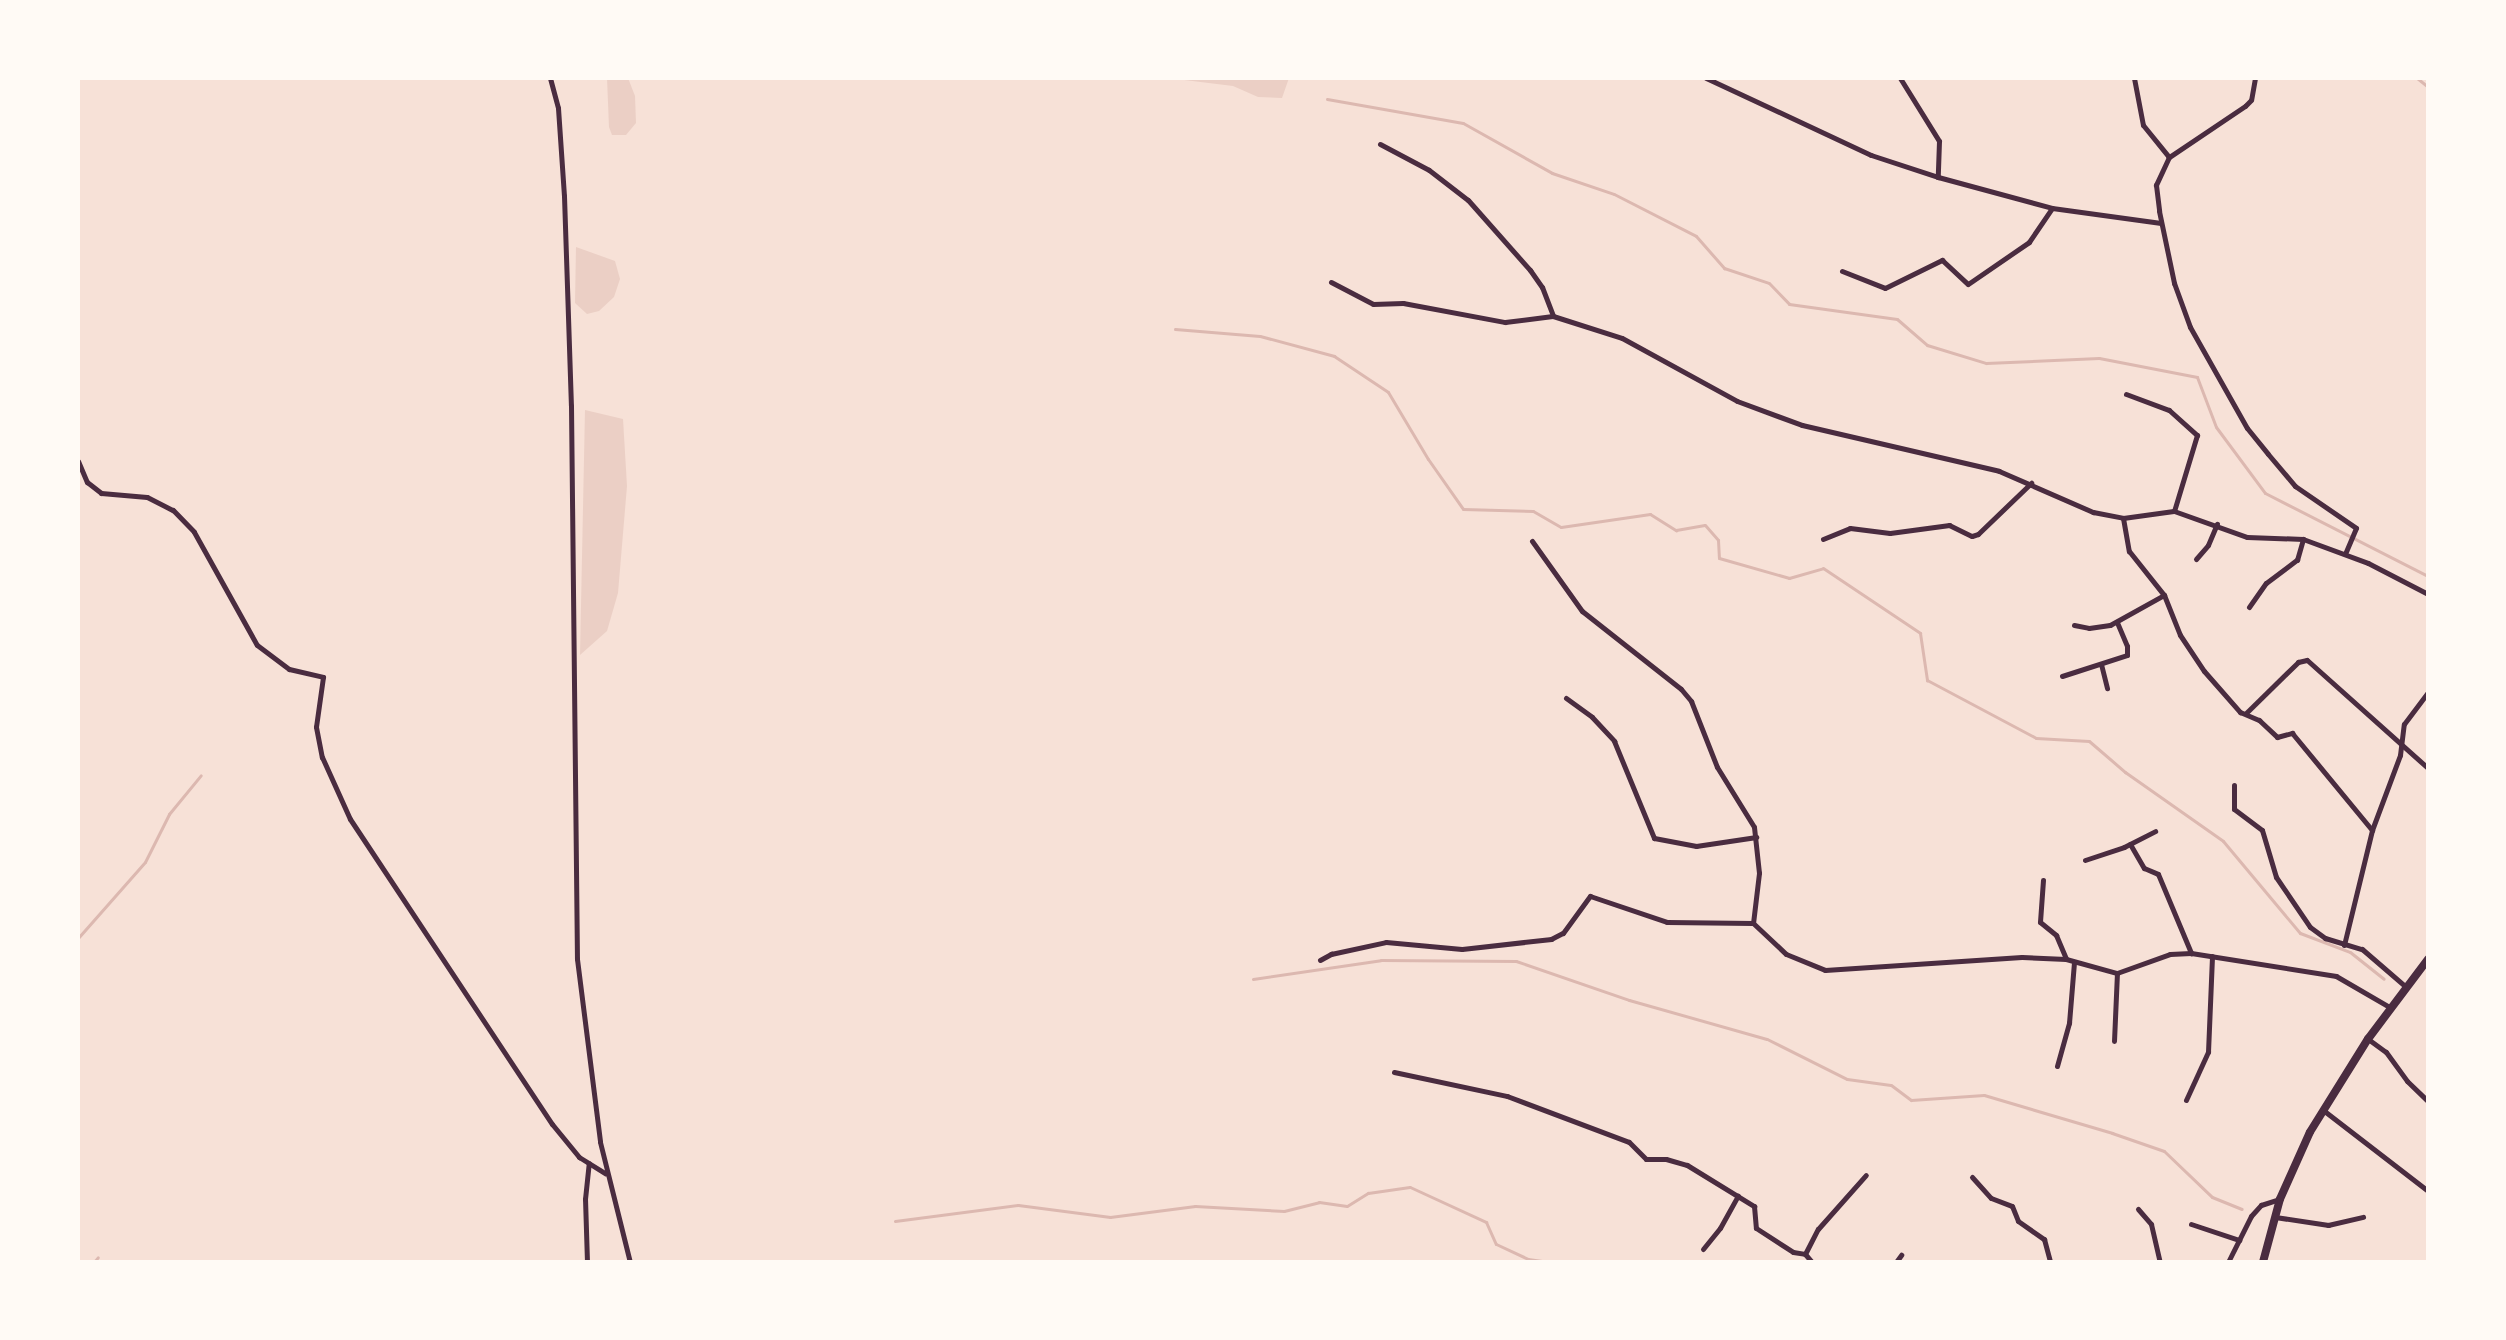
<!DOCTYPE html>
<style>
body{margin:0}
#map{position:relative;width:2506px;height:1340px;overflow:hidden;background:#f7e1d7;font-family:"Open Sans",sans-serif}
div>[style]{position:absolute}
.green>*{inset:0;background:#ebcfc5}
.stream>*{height:3px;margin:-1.5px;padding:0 1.5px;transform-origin:1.5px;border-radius:1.5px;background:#dcb8b0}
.minor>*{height:5px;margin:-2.5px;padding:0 2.5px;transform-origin:2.5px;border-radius:2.5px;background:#4a2c40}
.trunk>*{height:8px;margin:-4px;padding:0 4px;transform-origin:4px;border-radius:4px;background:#4a2c40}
span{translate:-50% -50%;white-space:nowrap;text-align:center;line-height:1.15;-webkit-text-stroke:7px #fffaf5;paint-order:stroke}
.frame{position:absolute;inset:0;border:80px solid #fffaf5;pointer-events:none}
</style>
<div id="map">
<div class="green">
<div style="clip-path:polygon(607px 78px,628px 78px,635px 96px,636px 123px,626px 135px,612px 135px,609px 127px)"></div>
<div style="clip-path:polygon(1168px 78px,1289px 78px,1282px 98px,1258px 97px,1233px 86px)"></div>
<div style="clip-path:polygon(576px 247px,615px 261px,620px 279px,614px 297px,599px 311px,587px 314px,575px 303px)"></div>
<div style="clip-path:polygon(585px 410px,623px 419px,627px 486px,618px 593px,607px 631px,580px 655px)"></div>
</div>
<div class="stream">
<div style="left:2417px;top:78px;width:14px;rotate:39deg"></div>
<div style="left:1327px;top:99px;width:138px;rotate:10deg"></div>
<div style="left:1463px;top:123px;width:102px;rotate:29.3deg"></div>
<div style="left:1552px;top:173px;width:65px;rotate:18.7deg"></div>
<div style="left:1614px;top:194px;width:92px;rotate:27.1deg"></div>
<div style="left:1696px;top:236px;width:43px;rotate:48.8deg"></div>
<div style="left:1724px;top:268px;width:47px;rotate:18.4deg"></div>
<div style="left:1769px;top:283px;width:29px;rotate:46deg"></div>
<div style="left:1789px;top:304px;width:109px;rotate:7.9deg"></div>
<div style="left:1897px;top:319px;width:40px;rotate:41deg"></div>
<div style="left:1927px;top:345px;width:62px;rotate:17deg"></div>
<div style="left:1986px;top:363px;width:113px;rotate:-2.5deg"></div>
<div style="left:2099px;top:358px;width:100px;rotate:11deg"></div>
<div style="left:2197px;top:377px;width:53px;rotate:69.2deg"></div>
<div style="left:2216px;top:427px;width:82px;rotate:53.4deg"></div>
<div style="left:2265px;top:493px;width:183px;rotate:27deg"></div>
<div style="left:1175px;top:329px;width:85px;rotate:4.7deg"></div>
<div style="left:1260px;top:336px;width:77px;rotate:15.1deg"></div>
<div style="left:1334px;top:356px;width:65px;rotate:33.7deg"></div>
<div style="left:1388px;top:392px;width:78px;rotate:59.2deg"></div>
<div style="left:1428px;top:459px;width:61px;rotate:55deg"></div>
<div style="left:1463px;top:509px;width:70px;rotate:1.6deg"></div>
<div style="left:1533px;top:511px;width:32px;rotate:30deg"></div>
<div style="left:1561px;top:527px;width:90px;rotate:-8.3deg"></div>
<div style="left:1650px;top:514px;width:31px;rotate:32deg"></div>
<div style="left:1676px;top:530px;width:29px;rotate:-10deg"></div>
<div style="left:1705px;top:525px;width:20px;rotate:49deg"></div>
<div style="left:1718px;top:540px;width:18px;rotate:87deg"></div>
<div style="left:1719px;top:558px;width:73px;rotate:15.9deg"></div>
<div style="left:1789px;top:578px;width:35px;rotate:-16deg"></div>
<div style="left:1823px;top:568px;width:117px;rotate:33.8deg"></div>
<div style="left:1920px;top:633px;width:48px;rotate:81.5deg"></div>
<div style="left:1927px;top:680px;width:123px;rotate:28deg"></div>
<div style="left:2036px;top:738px;width:53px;rotate:3.2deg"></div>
<div style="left:2089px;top:741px;width:48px;rotate:40.7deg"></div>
<div style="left:2125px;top:772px;width:120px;rotate:35.1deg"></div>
<div style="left:2223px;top:841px;width:120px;rotate:50.1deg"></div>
<div style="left:2300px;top:933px;width:53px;rotate:20.8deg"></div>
<div style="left:2350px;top:952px;width:43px;rotate:38.5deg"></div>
<div style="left:78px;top:938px;width:101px;rotate:-48.6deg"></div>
<div style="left:145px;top:862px;width:54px;rotate:-63.4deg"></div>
<div style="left:169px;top:814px;width:50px;rotate:-50.6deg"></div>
<div style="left:1253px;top:979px;width:129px;rotate:-8.4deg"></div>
<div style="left:1381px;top:960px;width:135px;rotate:0.4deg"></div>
<div style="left:1516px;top:961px;width:120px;rotate:19deg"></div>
<div style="left:1629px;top:1000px;width:143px;rotate:15.8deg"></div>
<div style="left:1767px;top:1039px;width:89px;rotate:26.6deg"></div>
<div style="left:1847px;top:1079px;width:44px;rotate:7.8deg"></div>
<div style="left:1891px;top:1085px;width:25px;rotate:37deg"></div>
<div style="left:1911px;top:1100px;width:73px;rotate:-3.9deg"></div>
<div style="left:1984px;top:1095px;width:134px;rotate:16.5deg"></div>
<div style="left:2112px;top:1133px;width:55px;rotate:19.1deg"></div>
<div style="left:2164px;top:1151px;width:66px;rotate:43.8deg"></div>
<div style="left:2212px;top:1197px;width:32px;rotate:22deg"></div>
<div style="left:895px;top:1221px;width:124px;rotate:-7.4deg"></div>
<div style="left:1018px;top:1205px;width:93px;rotate:7.4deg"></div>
<div style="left:1110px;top:1217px;width:86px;rotate:-7.4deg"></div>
<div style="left:1195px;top:1206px;width:89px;rotate:3.2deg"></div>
<div style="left:1284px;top:1211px;width:36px;rotate:-14deg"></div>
<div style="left:1319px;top:1202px;width:28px;rotate:8deg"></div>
<div style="left:1347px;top:1206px;width:25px;rotate:-32deg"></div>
<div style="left:1368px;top:1193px;width:42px;rotate:-8.1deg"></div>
<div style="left:1410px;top:1187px;width:84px;rotate:24.7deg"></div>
<div style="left:1486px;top:1222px;width:24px;rotate:66deg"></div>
<div style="left:1496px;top:1244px;width:35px;rotate:25deg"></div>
<div style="left:1528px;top:1259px;width:21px;rotate:8deg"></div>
<div style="left:94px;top:1262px;width:6px;rotate:-51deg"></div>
</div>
<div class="minor">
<div style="left:550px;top:78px;width:31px;rotate:75deg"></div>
<div style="left:558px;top:108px;width:88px;rotate:86.1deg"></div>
<div style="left:564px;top:196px;width:210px;rotate:88.1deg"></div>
<div style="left:571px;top:406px;width:553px;rotate:89.38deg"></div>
<div style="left:577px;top:959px;width:184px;rotate:82.8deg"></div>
<div style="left:600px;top:1142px;width:124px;rotate:76deg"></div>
<div style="left:1706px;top:78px;width:182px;rotate:25deg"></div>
<div style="left:1871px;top:155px;width:71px;rotate:18.2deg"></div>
<div style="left:1938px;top:177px;width:118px;rotate:15.2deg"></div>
<div style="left:2052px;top:208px;width:110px;rotate:7.8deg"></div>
<div style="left:1900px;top:78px;width:74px;rotate:58.2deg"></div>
<div style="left:1939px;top:141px;width:36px;rotate:92deg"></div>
<div style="left:2134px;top:78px;width:48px;rotate:79.2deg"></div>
<div style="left:2143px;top:125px;width:41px;rotate:50.9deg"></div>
<div style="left:2255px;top:78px;width:22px;rotate:100deg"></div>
<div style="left:2251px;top:100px;width:8px;rotate:135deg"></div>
<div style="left:2245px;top:106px;width:92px;rotate:146.1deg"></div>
<div style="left:2169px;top:157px;width:31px;rotate:115deg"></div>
<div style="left:2156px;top:185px;width:26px;rotate:83deg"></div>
<div style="left:2159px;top:211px;width:74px;rotate:78.2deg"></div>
<div style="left:2174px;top:283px;width:47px;rotate:70deg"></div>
<div style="left:2190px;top:327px;width:116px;rotate:60.6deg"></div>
<div style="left:2247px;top:428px;width:33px;rotate:51deg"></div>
<div style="left:2268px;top:454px;width:42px;rotate:49.8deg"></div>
<div style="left:2295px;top:486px;width:74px;rotate:34.5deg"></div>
<div style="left:2356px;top:528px;width:28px;rotate:113deg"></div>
<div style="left:1380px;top:144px;width:55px;rotate:28deg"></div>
<div style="left:1429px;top:170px;width:49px;rotate:37.6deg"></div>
<div style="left:1468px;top:200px;width:94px;rotate:48.5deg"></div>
<div style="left:1530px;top:270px;width:21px;rotate:55deg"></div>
<div style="left:1542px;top:287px;width:31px;rotate:69deg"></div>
<div style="left:1553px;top:316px;width:72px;rotate:17.7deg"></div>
<div style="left:1622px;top:338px;width:131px;rotate:28.7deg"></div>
<div style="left:1737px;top:401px;width:69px;rotate:20.3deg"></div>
<div style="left:1802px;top:425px;width:202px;rotate:13.1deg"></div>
<div style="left:1999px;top:471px;width:103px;rotate:23.6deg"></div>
<div style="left:2093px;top:512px;width:31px;rotate:11deg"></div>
<div style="left:2123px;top:518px;width:51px;rotate:-7.8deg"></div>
<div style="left:2174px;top:511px;width:77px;rotate:19.6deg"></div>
<div style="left:2247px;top:537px;width:56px;rotate:2deg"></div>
<div style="left:2303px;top:539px;width:69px;rotate:20.3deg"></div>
<div style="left:2368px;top:563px;width:68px;rotate:27.3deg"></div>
<div style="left:1842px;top:271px;width:46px;rotate:21.6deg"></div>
<div style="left:1885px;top:288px;width:64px;rotate:-26.2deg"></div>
<div style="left:1942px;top:260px;width:35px;rotate:43deg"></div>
<div style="left:1968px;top:284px;width:74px;rotate:-34.5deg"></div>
<div style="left:2029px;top:242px;width:41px;rotate:-55.9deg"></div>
<div style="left:1331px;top:282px;width:47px;rotate:27.6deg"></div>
<div style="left:1373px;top:304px;width:30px;rotate:-2deg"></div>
<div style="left:1403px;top:303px;width:104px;rotate:10.6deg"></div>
<div style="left:1505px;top:322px;width:48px;rotate:-7.1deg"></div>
<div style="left:2126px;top:394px;width:46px;rotate:20.4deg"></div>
<div style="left:2169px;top:410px;width:38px;rotate:42deg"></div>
<div style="left:2197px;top:435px;width:79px;rotate:106.8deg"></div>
<div style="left:78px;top:461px;width:23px;rotate:67deg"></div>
<div style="left:87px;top:482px;width:18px;rotate:38deg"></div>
<div style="left:101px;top:493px;width:46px;rotate:5deg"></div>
<div style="left:147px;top:497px;width:29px;rotate:27deg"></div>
<div style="left:173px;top:510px;width:30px;rotate:46deg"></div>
<div style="left:194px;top:532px;width:129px;rotate:60.9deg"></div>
<div style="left:257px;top:645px;width:40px;rotate:37deg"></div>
<div style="left:289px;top:669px;width:35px;rotate:13deg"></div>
<div style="left:323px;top:677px;width:50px;rotate:98deg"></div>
<div style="left:316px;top:727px;width:31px;rotate:79deg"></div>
<div style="left:322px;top:757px;width:68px;rotate:65.7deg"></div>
<div style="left:350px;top:819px;width:366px;rotate:56.5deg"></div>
<div style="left:552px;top:1124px;width:43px;rotate:50.7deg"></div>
<div style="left:579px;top:1157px;width:31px;rotate:32deg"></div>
<div style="left:2123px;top:518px;width:34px;rotate:80deg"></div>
<div style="left:2129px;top:551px;width:56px;rotate:51.5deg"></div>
<div style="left:2164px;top:595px;width:43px;rotate:68.2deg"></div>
<div style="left:2180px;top:635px;width:43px;rotate:56.3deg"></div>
<div style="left:2204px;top:671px;width:55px;rotate:48.7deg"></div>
<div style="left:2240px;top:712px;width:21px;rotate:23deg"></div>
<div style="left:2259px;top:720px;width:25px;rotate:43deg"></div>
<div style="left:2277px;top:737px;width:16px;rotate:-15deg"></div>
<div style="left:2292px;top:733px;width:126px;rotate:50.5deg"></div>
<div style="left:1823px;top:539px;width:29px;rotate:-22deg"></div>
<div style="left:1850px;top:528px;width:40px;rotate:7.1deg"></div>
<div style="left:1890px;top:533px;width:60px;rotate:-7.7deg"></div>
<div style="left:1949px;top:525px;width:25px;rotate:26deg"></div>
<div style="left:1972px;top:536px;width:6px;rotate:-18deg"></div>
<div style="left:1978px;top:534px;width:74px;rotate:-43.9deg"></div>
<div style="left:1532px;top:541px;width:86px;rotate:54.5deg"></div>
<div style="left:1582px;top:611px;width:126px;rotate:38.2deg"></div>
<div style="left:1681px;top:689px;width:16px;rotate:50deg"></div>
<div style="left:1691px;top:701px;width:71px;rotate:68.5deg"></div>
<div style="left:1717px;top:767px;width:70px;rotate:58.3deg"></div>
<div style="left:1754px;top:827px;width:46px;rotate:83.8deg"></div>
<div style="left:1759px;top:873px;width:50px;rotate:96.8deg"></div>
<div style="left:2196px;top:559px;width:18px;rotate:-49deg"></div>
<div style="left:2208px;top:545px;width:23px;rotate:-67deg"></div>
<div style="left:2249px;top:607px;width:29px;rotate:-55deg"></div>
<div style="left:2266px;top:583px;width:39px;rotate:-37deg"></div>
<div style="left:2297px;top:560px;width:22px;rotate:-74deg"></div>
<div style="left:2074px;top:625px;width:15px;rotate:11deg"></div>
<div style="left:2089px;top:628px;width:21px;rotate:-8deg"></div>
<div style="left:2110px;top:625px;width:62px;rotate:-29.1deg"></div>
<div style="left:2101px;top:664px;width:25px;rotate:76deg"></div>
<div style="left:2062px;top:676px;width:68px;rotate:-17.9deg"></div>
<div style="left:2127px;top:655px;width:9px;rotate:-90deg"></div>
<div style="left:2127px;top:646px;width:26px;rotate:-113deg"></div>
<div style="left:1566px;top:698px;width:32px;rotate:36deg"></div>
<div style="left:1592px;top:717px;width:33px;rotate:47deg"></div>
<div style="left:1614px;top:741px;width:105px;rotate:67.6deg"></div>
<div style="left:1654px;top:838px;width:43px;rotate:10.8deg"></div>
<div style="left:1696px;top:846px;width:61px;rotate:-8.5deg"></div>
<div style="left:2246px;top:713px;width:73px;rotate:-44.4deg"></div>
<div style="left:2298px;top:662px;width:9px;rotate:-13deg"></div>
<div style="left:2307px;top:660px;width:162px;rotate:41.8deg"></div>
<div style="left:2234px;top:785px;width:24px;rotate:90deg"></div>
<div style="left:2234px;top:809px;width:35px;rotate:37deg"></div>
<div style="left:2262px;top:830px;width:49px;rotate:73.4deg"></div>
<div style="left:2276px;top:877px;width:60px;rotate:55.8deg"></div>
<div style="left:2310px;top:927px;width:19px;rotate:36deg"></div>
<div style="left:2325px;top:938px;width:39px;rotate:17deg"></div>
<div style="left:2362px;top:949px;width:58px;rotate:40.8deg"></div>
<div style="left:2130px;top:844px;width:28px;rotate:60deg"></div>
<div style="left:2144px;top:868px;width:15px;rotate:23deg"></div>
<div style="left:2158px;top:874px;width:86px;rotate:67.3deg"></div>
<div style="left:2085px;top:860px;width:41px;rotate:-18.4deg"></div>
<div style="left:2124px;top:847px;width:35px;rotate:-27deg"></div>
<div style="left:2043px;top:880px;width:42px;rotate:94.1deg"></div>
<div style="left:2040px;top:922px;width:21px;rotate:39deg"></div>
<div style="left:2056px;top:935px;width:26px;rotate:67deg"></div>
<div style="left:2344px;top:945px;width:118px;rotate:-76.3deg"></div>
<div style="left:2372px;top:830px;width:80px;rotate:-69.5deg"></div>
<div style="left:2400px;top:755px;width:31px;rotate:-83deg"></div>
<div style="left:2404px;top:724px;width:40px;rotate:-53deg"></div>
<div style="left:1320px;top:960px;width:13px;rotate:-29deg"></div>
<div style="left:1331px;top:954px;width:56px;rotate:-12.3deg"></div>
<div style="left:1386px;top:942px;width:76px;rotate:5.3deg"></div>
<div style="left:1462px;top:949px;width:90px;rotate:-6.4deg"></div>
<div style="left:1551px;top:939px;width:13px;rotate:-27deg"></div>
<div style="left:1563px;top:933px;width:46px;rotate:-53.9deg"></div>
<div style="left:1590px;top:896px;width:81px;rotate:18.7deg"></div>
<div style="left:1667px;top:922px;width:86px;rotate:0.7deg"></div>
<div style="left:1753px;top:923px;width:45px;rotate:43.2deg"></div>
<div style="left:1786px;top:954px;width:42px;rotate:22.3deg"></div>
<div style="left:1825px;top:970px;width:197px;rotate:-3.8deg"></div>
<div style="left:2022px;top:957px;width:44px;rotate:2.6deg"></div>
<div style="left:2066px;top:959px;width:53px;rotate:15.4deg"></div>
<div style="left:2117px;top:973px;width:56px;rotate:-19.7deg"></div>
<div style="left:2170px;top:954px;width:21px;rotate:-3deg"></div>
<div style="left:2191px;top:953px;width:147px;rotate:9deg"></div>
<div style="left:2336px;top:976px;width:64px;rotate:30.2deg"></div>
<div style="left:2368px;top:1039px;width:22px;rotate:36deg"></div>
<div style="left:2386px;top:1052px;width:36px;rotate:54deg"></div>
<div style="left:2407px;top:1081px;width:29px;rotate:44deg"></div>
<div style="left:2114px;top:1041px;width:68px;rotate:-87.5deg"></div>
<div style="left:2057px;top:1066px;width:45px;rotate:-74.4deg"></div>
<div style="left:2069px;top:1023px;width:61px;rotate:-85.3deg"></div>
<div style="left:1394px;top:1072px;width:116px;rotate:12deg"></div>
<div style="left:1507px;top:1096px;width:130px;rotate:20.7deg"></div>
<div style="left:1629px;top:1142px;width:24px;rotate:45deg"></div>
<div style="left:1646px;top:1159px;width:20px"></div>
<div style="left:1666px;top:1159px;width:22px;rotate:16deg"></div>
<div style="left:1687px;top:1165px;width:79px;rotate:31.5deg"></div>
<div style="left:1754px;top:1206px;width:22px;rotate:85deg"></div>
<div style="left:1756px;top:1228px;width:44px;rotate:33deg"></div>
<div style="left:1793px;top:1252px;width:12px;rotate:9deg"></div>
<div style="left:1805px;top:1254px;width:11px;rotate:49deg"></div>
<div style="left:2186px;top:1100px;width:53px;rotate:-65.4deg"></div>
<div style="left:2208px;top:1052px;width:96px;rotate:-87.6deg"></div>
<div style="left:2323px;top:1110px;width:133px;rotate:37.6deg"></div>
<div style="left:1972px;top:1177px;width:28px;rotate:48deg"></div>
<div style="left:1991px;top:1198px;width:22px;rotate:21deg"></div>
<div style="left:2012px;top:1206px;width:16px;rotate:68deg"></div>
<div style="left:2018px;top:1221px;width:32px;rotate:35deg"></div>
<div style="left:2044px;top:1239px;width:24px;rotate:75deg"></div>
<div style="left:2138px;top:1209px;width:20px;rotate:49deg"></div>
<div style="left:2151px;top:1224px;width:39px;rotate:77deg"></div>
<div style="left:2275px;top:1217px;width:54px;rotate:8.6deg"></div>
<div style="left:2328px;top:1225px;width:36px;rotate:-13deg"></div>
<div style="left:2191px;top:1224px;width:51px;rotate:18.4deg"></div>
<div style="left:1703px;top:1249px;width:27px;rotate:-51deg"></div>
<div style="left:1720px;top:1228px;width:37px;rotate:-61deg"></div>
<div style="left:1805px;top:1254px;width:28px;rotate:-63deg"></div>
<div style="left:1818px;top:1229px;width:72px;rotate:-48.4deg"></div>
<div style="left:587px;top:1262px;width:63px;rotate:-91.8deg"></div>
<div style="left:585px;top:1199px;width:36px;rotate:-84deg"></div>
<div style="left:1896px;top:1262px;width:9px;rotate:-54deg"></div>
<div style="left:2228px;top:1262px;width:51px;rotate:-63.4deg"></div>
<div style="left:2251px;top:1216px;width:15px;rotate:-48deg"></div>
<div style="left:2261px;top:1205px;width:19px;rotate:-18deg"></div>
</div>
<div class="trunk">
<div style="left:2263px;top:1262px;width:65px;rotate:-74.9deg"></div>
<div style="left:2280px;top:1199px;width:73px;rotate:-65.9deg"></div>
<div style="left:2310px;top:1132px;width:110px;rotate:-58.1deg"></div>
<div style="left:2368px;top:1039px;width:100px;rotate:-53.1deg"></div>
</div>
<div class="frame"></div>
</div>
